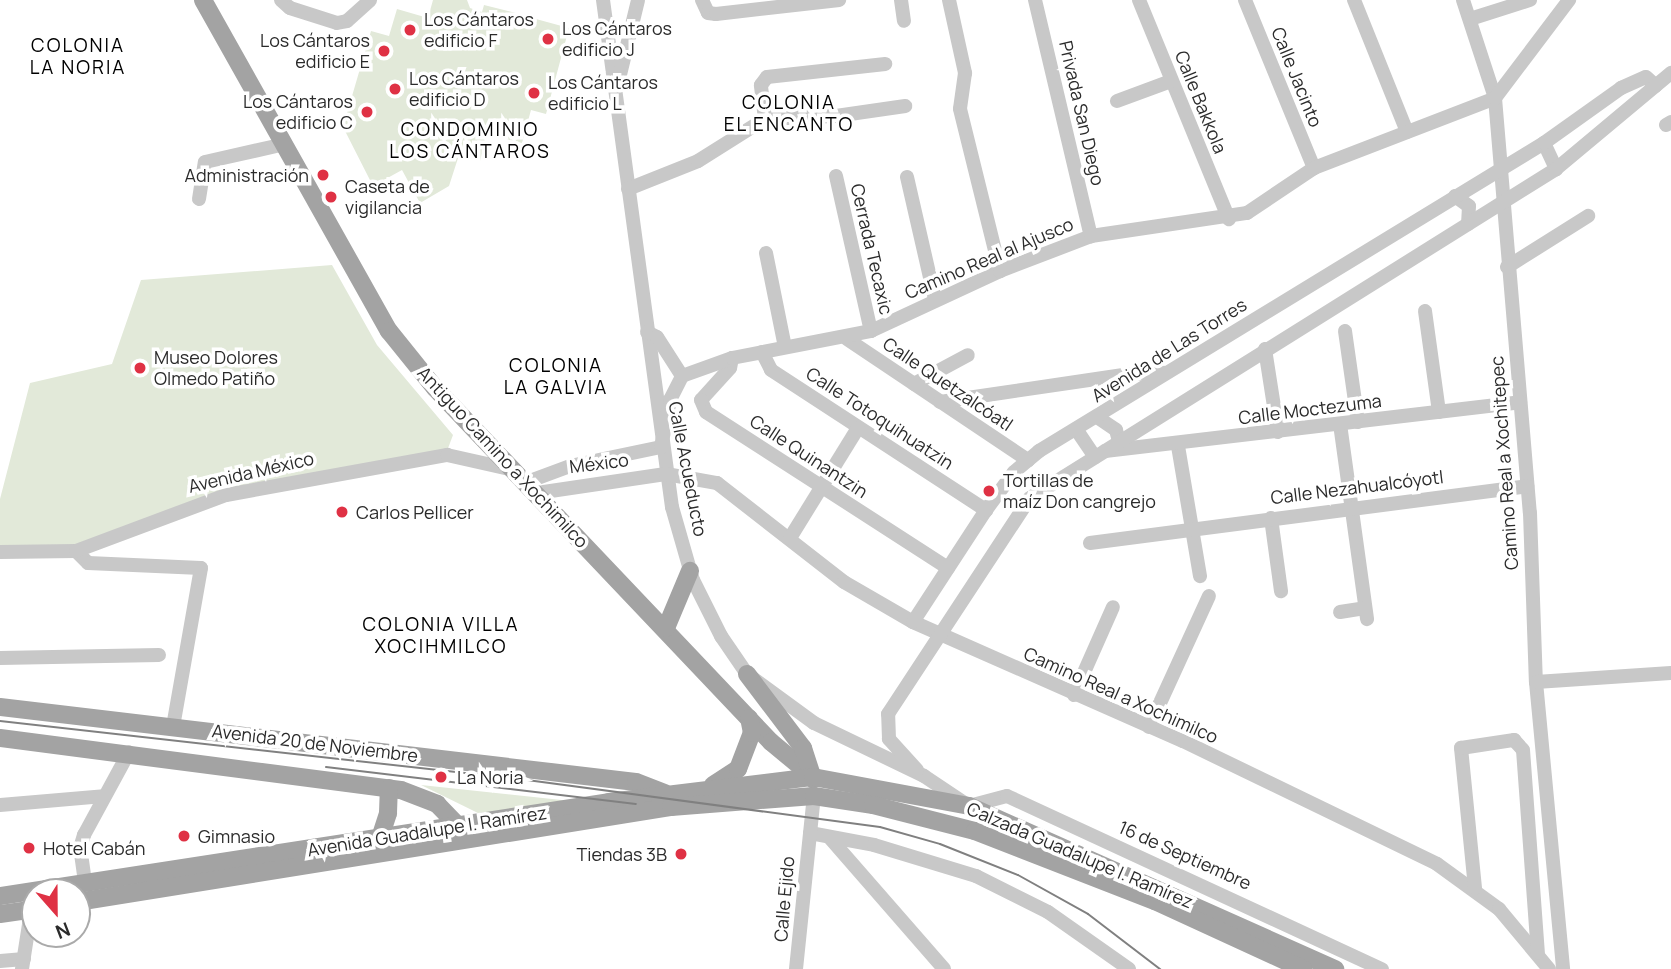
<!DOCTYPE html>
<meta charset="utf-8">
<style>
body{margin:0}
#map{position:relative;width:1671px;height:969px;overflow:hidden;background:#fff;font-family:Manrope,sans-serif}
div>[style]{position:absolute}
.green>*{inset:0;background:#e2e9d9}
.minor>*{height:14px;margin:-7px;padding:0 7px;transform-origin:7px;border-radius:7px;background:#c8c8c8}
.major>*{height:18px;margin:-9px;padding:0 9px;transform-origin:9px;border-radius:9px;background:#a3a3a3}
.tram>*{height:2px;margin:-1px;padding:0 1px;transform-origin:1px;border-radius:1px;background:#808080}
.dots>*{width:19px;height:19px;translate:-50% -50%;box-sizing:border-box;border:4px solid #fff;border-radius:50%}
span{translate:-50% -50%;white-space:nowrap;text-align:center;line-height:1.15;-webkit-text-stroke:7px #fff;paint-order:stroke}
.poi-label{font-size:18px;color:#2b2b2b}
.left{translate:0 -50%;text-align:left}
.right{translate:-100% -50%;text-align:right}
.street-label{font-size:18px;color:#2b2b2b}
.neighbourhood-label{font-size:19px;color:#000;letter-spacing:2px}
.north{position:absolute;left:21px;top:878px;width:70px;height:70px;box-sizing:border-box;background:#fff;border:2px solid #aaa;border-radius:50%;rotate:159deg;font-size:19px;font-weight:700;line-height:28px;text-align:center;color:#2b2b2b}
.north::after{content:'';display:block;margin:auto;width:24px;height:32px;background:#df3144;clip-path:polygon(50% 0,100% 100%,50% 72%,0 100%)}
</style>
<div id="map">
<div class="green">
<div style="clip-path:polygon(433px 0,467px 0,470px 8px,482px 12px,484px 5px,520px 14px,518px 23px,533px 28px,536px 19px,569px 28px,546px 114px,531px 110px,522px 143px,487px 134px,480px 161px,459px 155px,449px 186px,420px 203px,402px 170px,373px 186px,343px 127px,371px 31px,389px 36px,397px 9px,428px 18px)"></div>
<div style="clip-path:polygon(332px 265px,377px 345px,453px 435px,444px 459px,225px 497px,85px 548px,0 548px,0 499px,30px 383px,112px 364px,141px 280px)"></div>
<div style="clip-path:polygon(421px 785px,580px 802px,480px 814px)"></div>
</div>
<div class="minor">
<div style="left:281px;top:0;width:12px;rotate:42deg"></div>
<div style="left:290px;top:8px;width:49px;rotate:17.7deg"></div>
<div style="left:337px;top:23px;width:10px;rotate:-11deg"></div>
<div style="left:347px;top:21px;width:31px;rotate:-42deg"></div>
<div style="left:603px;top:0;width:512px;rotate:82.25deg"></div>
<div style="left:672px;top:507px;width:76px;rotate:74deg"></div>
<div style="left:693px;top:580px;width:63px;rotate:63.4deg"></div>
<div style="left:721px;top:636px;width:46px;rotate:55.6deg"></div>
<div style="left:747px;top:674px;width:83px;rotate:36.2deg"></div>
<div style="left:814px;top:723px;width:122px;rotate:25.7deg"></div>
<div style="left:924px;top:776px;width:54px;rotate:33.7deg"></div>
<div style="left:969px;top:806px;width:39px;rotate:-15deg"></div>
<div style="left:1007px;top:796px;width:413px;rotate:24.8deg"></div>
<div style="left:702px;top:0;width:14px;rotate:65deg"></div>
<div style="left:708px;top:13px;width:8px;rotate:7deg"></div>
<div style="left:716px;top:14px;width:124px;rotate:-6.5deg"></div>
<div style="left:901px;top:0;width:21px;rotate:82deg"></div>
<div style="left:949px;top:0;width:75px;rotate:77.6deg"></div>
<div style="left:965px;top:73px;width:36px;rotate:98deg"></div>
<div style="left:960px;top:109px;width:167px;rotate:76.1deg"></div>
<div style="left:1035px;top:0;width:243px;rotate:76.7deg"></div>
<div style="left:1139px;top:0;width:237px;rotate:67.7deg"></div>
<div style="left:1245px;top:0;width:182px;rotate:67.7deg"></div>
<div style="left:1354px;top:0;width:142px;rotate:68.1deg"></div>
<div style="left:1463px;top:0;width:103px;rotate:71.9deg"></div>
<div style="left:1495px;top:98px;width:416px;rotate:85.2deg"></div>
<div style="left:1530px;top:513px;width:169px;rotate:88deg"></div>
<div style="left:1536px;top:682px;width:288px;rotate:84.6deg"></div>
<div style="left:1470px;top:19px;width:63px;rotate:-17.6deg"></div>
<div style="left:617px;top:87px;width:89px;rotate:-76.4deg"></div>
<div style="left:1117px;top:101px;width:58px;rotate:-20.3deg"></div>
<div style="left:765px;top:119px;width:34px;rotate:-97deg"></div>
<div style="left:761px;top:85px;width:10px;rotate:-53deg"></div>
<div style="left:767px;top:77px;width:119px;rotate:-6.3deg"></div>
<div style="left:1666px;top:125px;width:6px;rotate:-31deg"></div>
<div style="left:1544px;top:143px;width:29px;rotate:65deg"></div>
<div style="left:836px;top:176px;width:159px;rotate:77.3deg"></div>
<div style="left:907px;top:177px;width:125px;rotate:77.1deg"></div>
<div style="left:628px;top:189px;width:75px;rotate:-21.8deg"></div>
<div style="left:698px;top:161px;width:79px;rotate:-32.1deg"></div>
<div style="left:765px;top:119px;width:71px;rotate:-2.4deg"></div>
<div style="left:836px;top:116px;width:70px;rotate:-8.2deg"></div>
<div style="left:1455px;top:196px;width:17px;rotate:36deg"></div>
<div style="left:1469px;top:206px;width:18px;rotate:93deg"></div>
<div style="left:199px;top:199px;width:37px;rotate:-81deg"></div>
<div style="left:205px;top:162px;width:82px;rotate:-12.7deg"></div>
<div style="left:766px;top:253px;width:96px;rotate:78.6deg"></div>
<div style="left:1507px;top:267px;width:96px;rotate:-32.2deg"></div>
<div style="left:1425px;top:311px;width:102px;rotate:82.1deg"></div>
<div style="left:1345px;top:331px;width:92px;rotate:81.9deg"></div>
<div style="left:647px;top:332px;width:11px;rotate:27deg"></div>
<div style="left:657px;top:337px;width:46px;rotate:57.3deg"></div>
<div style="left:847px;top:339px;width:218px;rotate:33.8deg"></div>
<div style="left:1265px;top:349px;width:84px;rotate:81.1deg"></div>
<div style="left:762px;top:352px;width:20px;rotate:63deg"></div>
<div style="left:771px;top:370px;width:257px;rotate:33.1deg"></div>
<div style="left:732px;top:358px;width:10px;rotate:101deg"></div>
<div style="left:730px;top:368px;width:43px;rotate:132.2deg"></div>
<div style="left:701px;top:400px;width:13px;rotate:67deg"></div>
<div style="left:706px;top:412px;width:288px;rotate:32.8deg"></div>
<div style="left:914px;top:384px;width:61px;rotate:-28.2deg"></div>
<div style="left:940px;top:402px;width:192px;rotate:-8.4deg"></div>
<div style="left:1130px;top:374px;width:34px;rotate:-2deg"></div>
<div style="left:1097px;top:417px;width:23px;rotate:34deg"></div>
<div style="left:1116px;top:430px;width:11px;rotate:75deg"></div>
<div style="left:1340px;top:424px;width:197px;rotate:82.1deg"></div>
<div style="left:1076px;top:429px;width:34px;rotate:56deg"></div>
<div style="left:1178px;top:446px;width:132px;rotate:80.4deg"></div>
<div style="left:1105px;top:451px;width:418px;rotate:-6.7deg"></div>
<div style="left:527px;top:482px;width:46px;rotate:-20.4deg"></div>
<div style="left:570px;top:466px;width:93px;rotate:-11.8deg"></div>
<div style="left:661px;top:447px;width:48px;rotate:-79.2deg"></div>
<div style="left:670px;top:400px;width:27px;rotate:-63deg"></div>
<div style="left:682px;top:376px;width:53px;rotate:-19.8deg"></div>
<div style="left:732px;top:358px;width:142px;rotate:-11deg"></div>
<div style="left:871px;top:331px;width:142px;rotate:-24.9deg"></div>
<div style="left:1000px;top:271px;width:97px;rotate:-21deg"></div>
<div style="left:1091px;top:236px;width:158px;rotate:-8.4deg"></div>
<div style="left:1247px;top:213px;width:81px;rotate:-33.9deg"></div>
<div style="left:1314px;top:168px;width:194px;rotate:-21.1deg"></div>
<div style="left:1495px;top:98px;width:123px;rotate:-52.9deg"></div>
<div style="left:537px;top:493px;width:130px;rotate:-8.4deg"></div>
<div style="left:666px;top:474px;width:52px;rotate:10deg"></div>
<div style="left:717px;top:483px;width:161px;rotate:37.9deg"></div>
<div style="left:844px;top:582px;width:80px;rotate:30.1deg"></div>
<div style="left:913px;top:622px;width:295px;rotate:23.8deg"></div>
<div style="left:1183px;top:741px;width:282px;rotate:25.8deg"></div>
<div style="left:1437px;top:864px;width:77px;rotate:36deg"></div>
<div style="left:1499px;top:909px;width:78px;rotate:50.2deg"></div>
<div style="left:1271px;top:518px;width:74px;rotate:82.2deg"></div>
<div style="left:790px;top:538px;width:129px;rotate:-58.3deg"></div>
<div style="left:1090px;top:543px;width:441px;rotate:-7.4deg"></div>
<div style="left:76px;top:551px;width:17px;rotate:45deg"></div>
<div style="left:88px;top:563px;width:113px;rotate:2.5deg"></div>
<div style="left:201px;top:568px;width:160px;rotate:100deg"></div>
<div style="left:0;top:552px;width:76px;rotate:-0.8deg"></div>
<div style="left:76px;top:551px;width:160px;rotate:-20.5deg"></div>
<div style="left:226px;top:495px;width:225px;rotate:-10.3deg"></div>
<div style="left:447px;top:455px;width:69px;rotate:12.6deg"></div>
<div style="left:1340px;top:612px;width:25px;rotate:-9deg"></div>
<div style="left:913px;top:622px;width:134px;rotate:-56.9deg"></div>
<div style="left:986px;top:510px;width:47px;rotate:-53.6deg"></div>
<div style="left:1014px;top:472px;width:33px;rotate:-40deg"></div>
<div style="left:1039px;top:451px;width:592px;rotate:-31.38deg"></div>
<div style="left:1544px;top:143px;width:95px;rotate:-35.5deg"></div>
<div style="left:1621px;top:88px;width:27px;rotate:-24deg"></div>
<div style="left:1646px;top:77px;width:13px;rotate:42deg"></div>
<div style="left:0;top:658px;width:159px;rotate:-1.1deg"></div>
<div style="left:1536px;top:682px;width:135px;rotate:-3.8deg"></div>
<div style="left:1074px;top:695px;width:96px;rotate:-66.1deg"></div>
<div style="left:1149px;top:727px;width:144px;rotate:-65.4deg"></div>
<div style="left:917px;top:770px;width:42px;rotate:-132.1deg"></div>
<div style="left:889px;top:739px;width:25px;rotate:-92deg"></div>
<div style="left:888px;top:714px;width:258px;rotate:-56.7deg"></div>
<div style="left:1030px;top:498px;width:620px;rotate:-32.02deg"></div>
<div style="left:1556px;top:169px;width:150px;rotate:-39.9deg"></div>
<div style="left:0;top:805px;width:104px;rotate:-4.9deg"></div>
<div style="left:810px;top:833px;width:65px;rotate:10.6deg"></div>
<div style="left:874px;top:845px;width:107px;rotate:16.9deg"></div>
<div style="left:976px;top:876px;width:80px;rotate:26.6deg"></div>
<div style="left:1048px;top:912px;width:99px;rotate:35.1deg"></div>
<div style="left:829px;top:837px;width:175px;rotate:48.9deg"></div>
<div style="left:85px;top:882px;width:34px;rotate:-98deg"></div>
<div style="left:80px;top:848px;width:14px;rotate:-73deg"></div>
<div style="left:84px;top:835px;width:94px;rotate:-61.5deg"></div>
<div style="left:1475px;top:888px;width:141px;rotate:-95.7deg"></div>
<div style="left:1461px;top:748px;width:54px;rotate:-8.6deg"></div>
<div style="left:1514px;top:740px;width:13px;rotate:48deg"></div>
<div style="left:1523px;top:750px;width:203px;rotate:85.8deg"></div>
<div style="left:0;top:961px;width:24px;rotate:-5deg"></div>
<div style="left:22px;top:969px;width:71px;rotate:-81.1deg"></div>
<div style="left:796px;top:969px;width:174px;rotate:-84.1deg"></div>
</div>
<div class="major">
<div style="left:203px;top:0;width:380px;rotate:60.7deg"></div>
<div style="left:389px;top:331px;width:73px;rotate:51.1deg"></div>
<div style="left:435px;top:388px;width:488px;rotate:46.5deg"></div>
<div style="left:771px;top:742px;width:55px;rotate:39.8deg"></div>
<div style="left:666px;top:628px;width:62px;rotate:-67.2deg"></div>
<div style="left:747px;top:674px;width:93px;rotate:52.9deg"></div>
<div style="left:803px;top:748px;width:33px;rotate:72deg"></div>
<div style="left:0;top:707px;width:640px;rotate:6.73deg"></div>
<div style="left:636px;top:782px;width:31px;rotate:21deg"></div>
<div style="left:0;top:738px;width:404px;rotate:7.4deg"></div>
<div style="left:401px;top:790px;width:39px;rotate:21deg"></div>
<div style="left:437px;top:804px;width:40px;rotate:46deg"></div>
<div style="left:713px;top:785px;width:30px;rotate:-33deg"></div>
<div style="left:738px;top:769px;width:39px;rotate:-69deg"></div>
<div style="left:752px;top:733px;width:15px;rotate:-101deg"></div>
<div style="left:380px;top:838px;width:26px;rotate:-72deg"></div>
<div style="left:388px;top:813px;width:25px;rotate:-88deg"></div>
<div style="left:0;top:896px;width:616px;rotate:-8.77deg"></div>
<div style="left:609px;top:802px;width:206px;rotate:-7deg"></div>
<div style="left:813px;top:777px;width:159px;rotate:10.5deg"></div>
<div style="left:969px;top:806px;width:401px;rotate:24deg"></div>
<div style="left:77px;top:902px;width:602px;rotate:-9.09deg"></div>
<div style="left:671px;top:807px;width:143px;rotate:-4.4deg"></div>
<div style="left:814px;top:796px;width:60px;rotate:8.7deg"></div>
<div style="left:873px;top:805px;width:105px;rotate:14.3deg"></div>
<div style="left:975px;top:831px;width:193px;rotate:21.3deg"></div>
<div style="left:1155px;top:901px;width:163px;rotate:24.7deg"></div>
<div style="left:0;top:914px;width:35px;rotate:-8deg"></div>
</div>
<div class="tram">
<div style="left:0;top:721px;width:530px;rotate:6.39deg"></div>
<div style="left:527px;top:780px;width:356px;rotate:7.6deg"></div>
<div style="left:880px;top:827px;width:62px;rotate:15.8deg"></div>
<div style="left:940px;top:844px;width:84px;rotate:21.7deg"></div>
<div style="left:1018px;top:875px;width:80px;rotate:29.1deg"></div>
<div style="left:1088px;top:914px;width:91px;rotate:37.4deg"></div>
<div style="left:326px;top:767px;width:312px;rotate:6.8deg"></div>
</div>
<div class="dots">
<div style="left:410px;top:30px;background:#df3144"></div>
<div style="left:548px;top:39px;background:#df3144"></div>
<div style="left:384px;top:51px;background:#df3144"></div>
<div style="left:395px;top:89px;background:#df3144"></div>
<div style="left:534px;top:93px;background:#df3144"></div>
<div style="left:367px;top:112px;background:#df3144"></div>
<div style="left:323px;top:175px;background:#df3144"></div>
<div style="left:331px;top:197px;background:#df3144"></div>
<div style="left:140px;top:368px;background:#df3144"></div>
<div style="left:989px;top:491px;background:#df3144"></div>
<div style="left:342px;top:512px;background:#df3144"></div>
<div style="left:441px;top:777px;background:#df3144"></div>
<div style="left:184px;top:836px;background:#df3144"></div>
<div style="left:29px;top:848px;background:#df3144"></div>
<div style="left:681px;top:854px;background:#df3144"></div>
</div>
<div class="poi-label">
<span class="left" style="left:424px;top:30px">Los Cántaros<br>edificio F</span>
<span class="left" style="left:562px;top:39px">Los Cántaros<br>edificio J</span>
<span class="right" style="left:370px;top:51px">Los Cántaros<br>edificio E</span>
<span class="left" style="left:409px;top:89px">Los Cántaros<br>edificio D</span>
<span class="left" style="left:548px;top:93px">Los Cántaros<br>edificio L</span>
<span class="right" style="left:353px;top:112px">Los Cántaros<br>edificio C</span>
<span class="right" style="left:309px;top:175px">Administración</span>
<span class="left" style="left:345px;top:197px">Caseta de<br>vigilancia</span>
<span class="left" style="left:154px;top:368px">Museo Dolores<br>Olmedo Patiño</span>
<span class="left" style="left:1003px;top:491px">Tortillas de<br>maíz Don cangrejo</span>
<span class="left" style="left:356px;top:512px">Carlos Pellicer</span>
<span class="left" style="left:457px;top:777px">La Noria</span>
<span class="left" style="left:198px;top:836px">Gimnasio</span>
<span class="left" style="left:43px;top:848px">Hotel Cabán</span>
<span class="right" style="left:667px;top:854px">Tiendas 3B</span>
</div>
<div class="street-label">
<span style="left:1297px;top:77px;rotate:68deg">Calle Jacinto</span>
<span style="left:1201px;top:102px;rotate:68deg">Calle Bakkola</span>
<span style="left:1082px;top:113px;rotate:77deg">Privada San Diego</span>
<span style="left:872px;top:249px;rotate:77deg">Cerrada Tecaxic</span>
<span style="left:989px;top:258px;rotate:-23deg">Camino Real al Ajusco</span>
<span style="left:1169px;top:350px;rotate:-32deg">Avenida de Las Torres</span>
<span style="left:948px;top:384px;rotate:34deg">Calle Quetzalcóatl</span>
<span style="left:1310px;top:409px;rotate:-7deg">Calle Moctezuma</span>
<span style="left:880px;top:418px;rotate:33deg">Calle Totoquihuatzin</span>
<span style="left:809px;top:456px;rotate:33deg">Calle Quinantzin</span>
<span style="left:503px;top:457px;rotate:47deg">Antiguo Camino a Xochimilco</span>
<span style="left:599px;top:463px;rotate:-7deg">México</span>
<span style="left:1504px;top:463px;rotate:-94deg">Camino Real a Xochitepec</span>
<span style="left:688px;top:469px;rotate:79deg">Calle Acueducto</span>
<span style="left:251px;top:472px;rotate:-13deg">Avenida México</span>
<span style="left:1357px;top:487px;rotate:-7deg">Calle Nezahualcóyotl</span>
<span style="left:1121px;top:695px;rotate:24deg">Camino Real a Xochimilco</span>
<span style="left:315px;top:743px;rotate:7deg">Avenida 20 de Noviembre</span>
<span style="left:427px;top:831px;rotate:-9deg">Avenida Guadalupe I. Ramírez</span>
<span style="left:1080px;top:855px;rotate:23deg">Calzada Guadalupe I. Ramírez</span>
<span style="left:1185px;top:855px;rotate:24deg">16 de Septiembre</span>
<span style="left:784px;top:899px;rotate:-85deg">Calle Ejido</span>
</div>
<div class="neighbourhood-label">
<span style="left:78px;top:57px">COLONIA<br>LA NORIA</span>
<span style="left:789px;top:114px">COLONIA<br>EL ENCANTO</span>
<span style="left:470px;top:141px">CONDOMINIO<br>LOS CÁNTAROS</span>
<span style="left:556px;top:377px">COLONIA<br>LA GALVIA</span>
<span style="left:441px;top:636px">COLONIA VILLA<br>XOCIHMILCO</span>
</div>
<div class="north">N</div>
</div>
